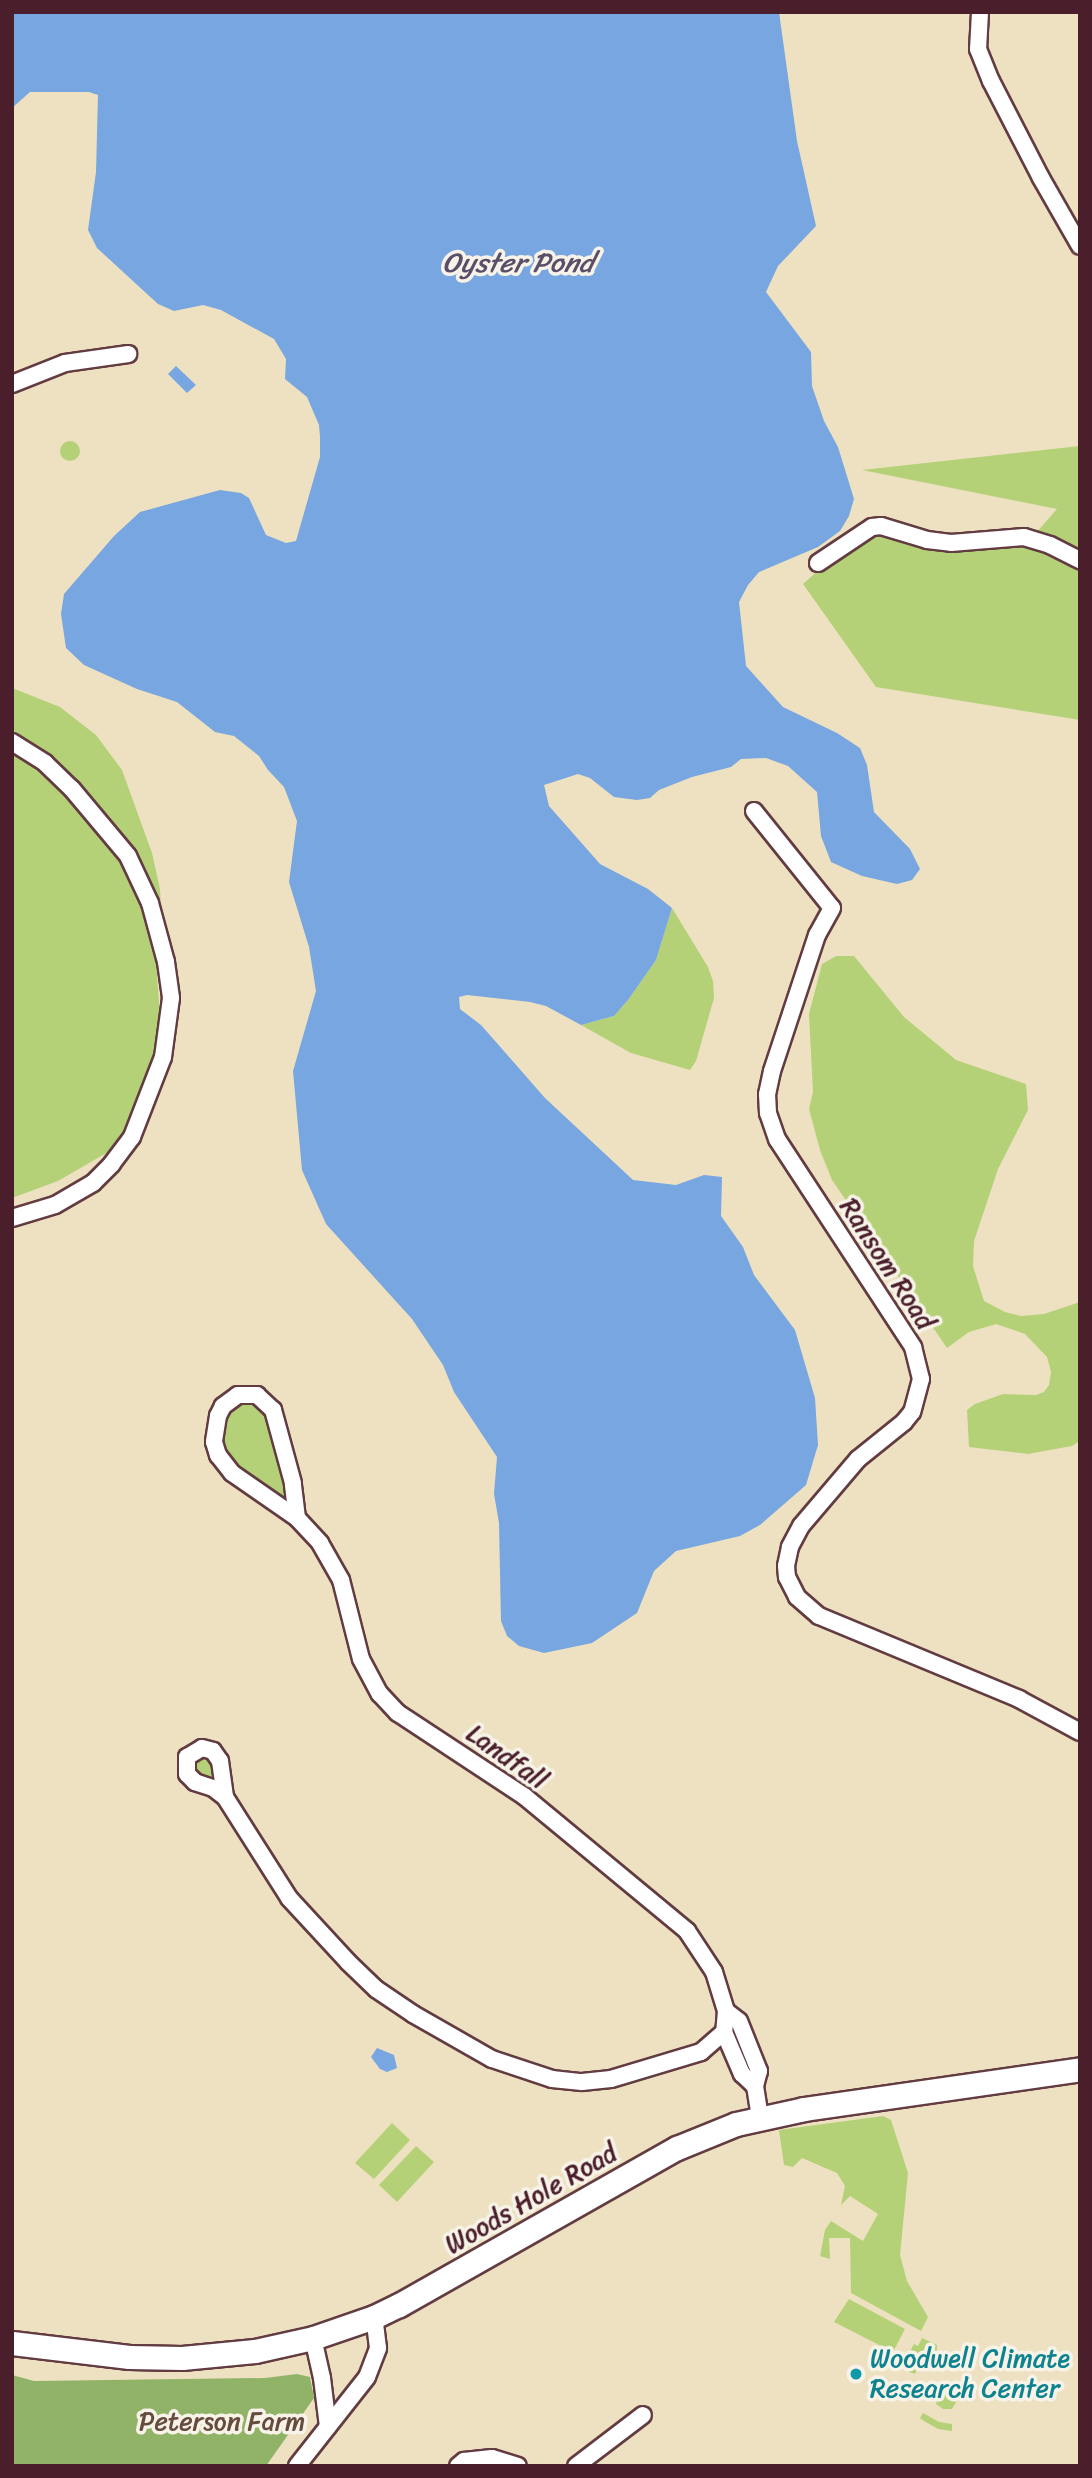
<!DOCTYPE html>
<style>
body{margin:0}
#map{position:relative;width:1092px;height:2478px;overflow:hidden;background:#eee1c1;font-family:Sriracha,sans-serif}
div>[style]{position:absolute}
.green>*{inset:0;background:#b5d177}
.round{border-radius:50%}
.forest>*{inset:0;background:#90b368}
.water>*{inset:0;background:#77a6e0}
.roads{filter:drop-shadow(2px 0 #633c42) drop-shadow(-2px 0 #633c42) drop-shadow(0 2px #633c42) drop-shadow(0 -2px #633c42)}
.minor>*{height:16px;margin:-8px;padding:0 8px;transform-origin:8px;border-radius:8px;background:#fff}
.highway>*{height:23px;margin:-11.5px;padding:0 11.5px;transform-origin:11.5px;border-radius:11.5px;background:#fff}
.dots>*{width:19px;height:19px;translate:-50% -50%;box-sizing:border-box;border:4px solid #f7f3e8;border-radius:50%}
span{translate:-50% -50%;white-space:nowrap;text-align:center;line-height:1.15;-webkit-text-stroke:7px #f7f3e8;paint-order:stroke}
.street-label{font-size:26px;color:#4a1f2b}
.culture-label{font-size:26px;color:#0d838f}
.left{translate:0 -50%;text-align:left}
.park-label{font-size:26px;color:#654c3e}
.water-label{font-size:28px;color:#5a4e6a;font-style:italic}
.frame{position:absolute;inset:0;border:14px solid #4a1f2b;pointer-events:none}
</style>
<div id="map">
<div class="green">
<div class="round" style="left:60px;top:441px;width:20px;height:20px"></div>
<div style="clip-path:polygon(1080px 446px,1080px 720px,876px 687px,803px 584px,852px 540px,902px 529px,961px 544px,1027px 543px,1057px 509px,862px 470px)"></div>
<div style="clip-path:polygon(12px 688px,60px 707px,96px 735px,122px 770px,152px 853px,160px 889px,163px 939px,157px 974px,161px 1032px,154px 1064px,122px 1144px,58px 1181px,12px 1198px)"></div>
<div style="clip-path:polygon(672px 908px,708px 967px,713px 981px,714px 998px,696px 1061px,690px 1070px,631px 1053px,581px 1025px,614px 1016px,628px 1000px,656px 960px)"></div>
<div style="clip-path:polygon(836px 956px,854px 956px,904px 1017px,956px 1060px,1026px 1084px,1028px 1110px,998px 1169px,974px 1241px,973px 1266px,984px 1301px,1005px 1312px,1021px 1316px,1044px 1314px,1080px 1302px,1080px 1441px,1072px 1446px,1028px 1454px,969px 1447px,967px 1410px,975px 1404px,1003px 1394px,1036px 1395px,1044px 1392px,1049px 1385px,1051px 1372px,1047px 1357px,1025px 1334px,996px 1324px,969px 1332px,947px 1348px,832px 1180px,820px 1150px,809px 1109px,813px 1092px,809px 1014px,822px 964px)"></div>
<div style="clip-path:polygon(246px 1401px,259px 1405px,268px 1416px,287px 1501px,239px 1468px,227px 1454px,224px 1438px,230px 1412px)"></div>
<div class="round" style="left:191px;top:1755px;width:24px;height:24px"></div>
<div style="clip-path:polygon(883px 2116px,891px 2120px,908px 2173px,900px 2255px,907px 2281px,928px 2317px,921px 2331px,851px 2293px,850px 2238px,829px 2238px,830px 2259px,820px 2256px,825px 2230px,831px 2221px,863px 2241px,878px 2214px,850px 2196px,841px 2205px,845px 2186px,837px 2173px,802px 2158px,793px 2167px,784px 2165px,779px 2130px)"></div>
<div style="clip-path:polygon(392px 2123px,410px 2140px,374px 2179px,355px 2163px)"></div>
<div style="clip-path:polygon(416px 2146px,434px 2162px,397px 2202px,379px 2185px)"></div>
<div style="clip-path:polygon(849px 2299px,905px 2329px,893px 2352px,834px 2322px)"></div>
<div style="clip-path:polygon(922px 2338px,937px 2345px,936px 2359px,930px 2366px,918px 2367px,915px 2374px,907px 2371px,910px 2361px,906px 2359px,914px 2344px,918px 2346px)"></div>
<div style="clip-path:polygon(944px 2381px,963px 2390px,952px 2409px,943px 2409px,936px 2404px)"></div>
<div style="clip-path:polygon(923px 2413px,939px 2422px,952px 2424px,952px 2431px,938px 2429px,924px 2421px,920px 2418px)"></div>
</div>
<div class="forest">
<div style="clip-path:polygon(297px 2374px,310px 2377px,314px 2398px,266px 2466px,12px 2466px,12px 2375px,34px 2381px,265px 2378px)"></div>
</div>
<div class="water">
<div style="clip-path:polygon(12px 12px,779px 12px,797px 141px,816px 226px,778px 266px,766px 292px,811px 352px,812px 386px,824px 421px,838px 447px,854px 499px,849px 516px,840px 531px,818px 547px,759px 572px,748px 585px,739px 602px,746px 666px,783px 707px,837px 733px,860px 748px,867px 765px,874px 812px,910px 849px,920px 869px,912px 880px,897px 884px,862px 876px,831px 862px,821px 836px,817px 792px,788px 766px,766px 758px,741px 759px,731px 767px,692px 777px,659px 790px,650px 798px,637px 800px,614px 797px,590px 778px,578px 774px,544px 785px,549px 806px,600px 864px,648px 889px,672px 908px,656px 960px,628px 1000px,614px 1016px,581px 1025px,546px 1006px,530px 1002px,467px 995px,459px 997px,460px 1009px,481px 1025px,545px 1098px,633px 1180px,676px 1185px,704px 1175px,722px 1177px,721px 1216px,743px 1247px,754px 1275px,795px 1330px,815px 1398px,818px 1445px,806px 1485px,760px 1525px,740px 1536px,676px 1551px,654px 1571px,637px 1613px,592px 1643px,544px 1653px,519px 1646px,507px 1636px,501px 1621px,499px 1523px,494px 1494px,497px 1457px,454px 1392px,443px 1365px,412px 1319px,326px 1224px,302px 1170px,293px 1071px,316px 991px,309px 947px,289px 882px,297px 821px,284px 787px,268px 770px,259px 756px,234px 736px,215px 732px,177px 702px,137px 689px,84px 665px,66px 648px,61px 614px,64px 594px,114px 536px,140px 512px,220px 490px,241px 493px,249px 498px,266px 535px,286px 543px,296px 541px,320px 457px,320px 437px,319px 425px,307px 397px,285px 379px,286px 359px,274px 339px,221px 310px,203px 305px,174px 311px,158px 304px,97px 248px,88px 230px,96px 172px,98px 95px,89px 92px,30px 92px,12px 108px)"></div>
<div style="clip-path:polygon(176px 366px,196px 385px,187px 393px,168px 374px)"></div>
<div style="clip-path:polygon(377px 2048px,394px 2055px,397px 2068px,387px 2072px,380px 2069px,371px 2057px)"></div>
</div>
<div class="roads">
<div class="minor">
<div style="left:980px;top:12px;width:37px;rotate:93deg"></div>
<div style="left:978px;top:49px;width:35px;rotate:68deg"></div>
<div style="left:991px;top:81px;width:109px;rotate:62.7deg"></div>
<div style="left:1041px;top:178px;width:78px;rotate:60.2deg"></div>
<div style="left:12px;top:384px;width:57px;rotate:-21.6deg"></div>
<div style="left:65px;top:363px;width:64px;rotate:-8.1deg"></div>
<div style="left:818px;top:563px;width:65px;rotate:-33.7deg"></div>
<div style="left:872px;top:527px;width:9px;rotate:-6deg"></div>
<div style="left:881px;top:526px;width:48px;rotate:16.9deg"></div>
<div style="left:927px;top:540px;width:24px;rotate:7deg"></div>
<div style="left:951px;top:543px;width:73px;rotate:-4.7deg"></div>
<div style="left:1024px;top:537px;width:27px;rotate:17deg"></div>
<div style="left:1050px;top:545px;width:34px;rotate:27deg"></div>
<div style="left:12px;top:742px;width:39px;rotate:32deg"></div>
<div style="left:45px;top:763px;width:37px;rotate:44deg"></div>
<div style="left:72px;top:789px;width:87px;rotate:50.1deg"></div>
<div style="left:128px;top:856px;width:52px;rotate:64.9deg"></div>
<div style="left:150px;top:903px;width:61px;rotate:74.8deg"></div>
<div style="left:166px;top:962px;width:36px;rotate:82deg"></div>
<div style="left:171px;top:998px;width:60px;rotate:97.7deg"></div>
<div style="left:163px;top:1057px;width:86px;rotate:111.2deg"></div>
<div style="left:132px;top:1137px;width:34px;rotate:127deg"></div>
<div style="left:112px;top:1164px;width:27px;rotate:135deg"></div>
<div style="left:93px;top:1183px;width:44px;rotate:149.9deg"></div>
<div style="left:55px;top:1205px;width:45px;rotate:163.2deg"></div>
<div style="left:754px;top:811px;width:124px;rotate:51.2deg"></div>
<div style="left:832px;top:908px;width:31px;rotate:119deg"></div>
<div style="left:817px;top:935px;width:143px;rotate:108.3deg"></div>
<div style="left:772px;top:1071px;width:24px;rotate:102deg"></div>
<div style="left:767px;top:1094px;width:19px;rotate:87deg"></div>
<div style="left:768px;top:1113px;width:28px;rotate:71deg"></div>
<div style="left:777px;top:1139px;width:249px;rotate:56.8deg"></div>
<div style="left:913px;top:1347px;width:33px;rotate:76deg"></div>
<div style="left:921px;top:1379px;width:34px;rotate:105deg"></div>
<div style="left:912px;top:1412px;width:13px;rotate:129deg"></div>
<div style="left:904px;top:1422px;width:59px;rotate:141.2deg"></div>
<div style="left:858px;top:1459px;width:88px;rotate:130.4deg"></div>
<div style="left:801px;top:1526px;width:24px;rotate:118deg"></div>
<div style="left:790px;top:1547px;width:19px;rotate:102deg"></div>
<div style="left:786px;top:1566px;width:11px;rotate:85deg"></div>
<div style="left:787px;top:1577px;width:22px;rotate:63deg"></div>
<div style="left:797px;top:1597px;width:29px;rotate:41deg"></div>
<div style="left:819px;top:1616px;width:217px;rotate:22.5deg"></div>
<div style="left:1019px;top:1699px;width:69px;rotate:28.4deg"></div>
<div style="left:297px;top:1518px;width:35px;rotate:-97deg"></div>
<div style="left:293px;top:1483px;width:76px;rotate:-105.3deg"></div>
<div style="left:273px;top:1410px;width:22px;rotate:-137deg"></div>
<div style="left:257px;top:1395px;width:19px;rotate:180deg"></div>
<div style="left:238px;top:1395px;width:19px;rotate:144deg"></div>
<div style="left:223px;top:1406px;width:11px;rotate:117deg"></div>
<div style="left:218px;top:1416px;width:26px;rotate:99deg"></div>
<div style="left:214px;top:1442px;width:14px;rotate:73deg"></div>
<div style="left:218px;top:1455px;width:23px;rotate:52deg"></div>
<div style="left:232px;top:1473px;width:79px;rotate:34.7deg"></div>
<div style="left:297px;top:1518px;width:34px;rotate:47deg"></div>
<div style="left:320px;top:1543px;width:43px;rotate:60.4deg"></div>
<div style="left:341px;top:1580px;width:81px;rotate:75.8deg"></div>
<div style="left:361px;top:1659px;width:40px;rotate:62deg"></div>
<div style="left:380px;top:1694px;width:26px;rotate:47deg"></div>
<div style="left:398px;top:1713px;width:151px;rotate:33.4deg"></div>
<div style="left:524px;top:1796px;width:212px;rotate:39.6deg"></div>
<div style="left:687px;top:1931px;width:49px;rotate:56.6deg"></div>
<div style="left:714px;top:1972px;width:41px;rotate:72.9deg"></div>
<div style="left:726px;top:2011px;width:21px;rotate:95deg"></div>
<div style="left:724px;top:2032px;width:46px;rotate:66.8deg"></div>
<div style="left:742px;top:2074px;width:18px;rotate:43deg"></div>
<div style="left:202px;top:1748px;width:11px;rotate:15deg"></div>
<div style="left:213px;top:1751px;width:12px;rotate:55deg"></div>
<div style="left:220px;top:1761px;width:36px;rotate:82deg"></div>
<div style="left:225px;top:1797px;width:15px;rotate:-143deg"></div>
<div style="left:213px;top:1788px;width:19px;rotate:-162deg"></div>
<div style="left:195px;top:1782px;width:11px;rotate:-135deg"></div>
<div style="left:187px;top:1774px;width:17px;rotate:-90deg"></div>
<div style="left:187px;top:1757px;width:17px;rotate:-31deg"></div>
<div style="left:225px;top:1797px;width:120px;rotate:57.6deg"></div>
<div style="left:289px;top:1898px;width:87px;rotate:47.3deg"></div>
<div style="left:348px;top:1962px;width:39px;rotate:44deg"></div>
<div style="left:376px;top:1989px;width:45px;rotate:34deg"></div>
<div style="left:413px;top:2014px;width:91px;rotate:29.7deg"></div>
<div style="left:492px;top:2059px;width:63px;rotate:18.4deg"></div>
<div style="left:552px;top:2079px;width:30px;rotate:6deg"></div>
<div style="left:582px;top:2082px;width:29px;rotate:-6deg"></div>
<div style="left:611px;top:2079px;width:94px;rotate:-16.7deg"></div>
<div style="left:701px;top:2052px;width:30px;rotate:-41deg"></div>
<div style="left:726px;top:2011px;width:16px;rotate:38deg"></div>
<div style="left:739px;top:2021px;width:54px;rotate:68.2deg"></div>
<div style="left:759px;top:2071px;width:16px;rotate:105deg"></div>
<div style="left:755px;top:2086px;width:31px;rotate:81deg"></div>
<div style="left:313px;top:2338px;width:41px;rotate:77.3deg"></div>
<div style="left:322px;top:2378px;width:49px;rotate:83deg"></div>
<div style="left:297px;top:2466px;width:113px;rotate:-51.8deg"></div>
<div style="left:367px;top:2377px;width:31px;rotate:-69deg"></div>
<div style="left:378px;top:2348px;width:31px;rotate:-97deg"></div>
<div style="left:458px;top:2466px;width:8px;rotate:-40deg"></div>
<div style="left:464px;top:2461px;width:28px;rotate:-6deg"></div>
<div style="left:492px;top:2458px;width:27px;rotate:17deg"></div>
<div style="left:576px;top:2466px;width:84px;rotate:-37.3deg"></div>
</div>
<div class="highway">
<div style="left:12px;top:2343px;width:118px;rotate:6.8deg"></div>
<div style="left:129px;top:2357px;width:53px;rotate:1.1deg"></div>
<div style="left:182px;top:2358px;width:73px;rotate:-5.5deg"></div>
<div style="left:255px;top:2351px;width:59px;rotate:-12.6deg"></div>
<div style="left:313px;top:2338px;width:65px;rotate:-19deg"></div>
<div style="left:374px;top:2317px;width:28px;rotate:-26deg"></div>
<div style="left:399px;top:2305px;width:319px;rotate:-29.5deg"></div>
<div style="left:677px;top:2148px;width:64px;rotate:-22.1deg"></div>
<div style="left:736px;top:2124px;width:70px;rotate:-12.4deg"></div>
<div style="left:804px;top:2109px;width:279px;rotate:-8.2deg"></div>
</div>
</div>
<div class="dots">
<div style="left:856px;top:2374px;background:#0f9aa8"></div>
</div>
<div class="street-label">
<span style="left:887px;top:1264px;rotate:57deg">Ransom Road</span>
<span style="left:507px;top:1757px;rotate:35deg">Landfall</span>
<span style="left:531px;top:2199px;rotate:-30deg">Woods Hole Road</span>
</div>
<div class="culture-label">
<span class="left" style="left:870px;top:2374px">Woodwell Climate<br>Research Center</span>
</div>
<div class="park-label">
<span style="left:222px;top:2422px">Peterson Farm</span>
</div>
<div class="water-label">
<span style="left:518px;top:263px">Oyster Pond</span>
</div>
<div class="frame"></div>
</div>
